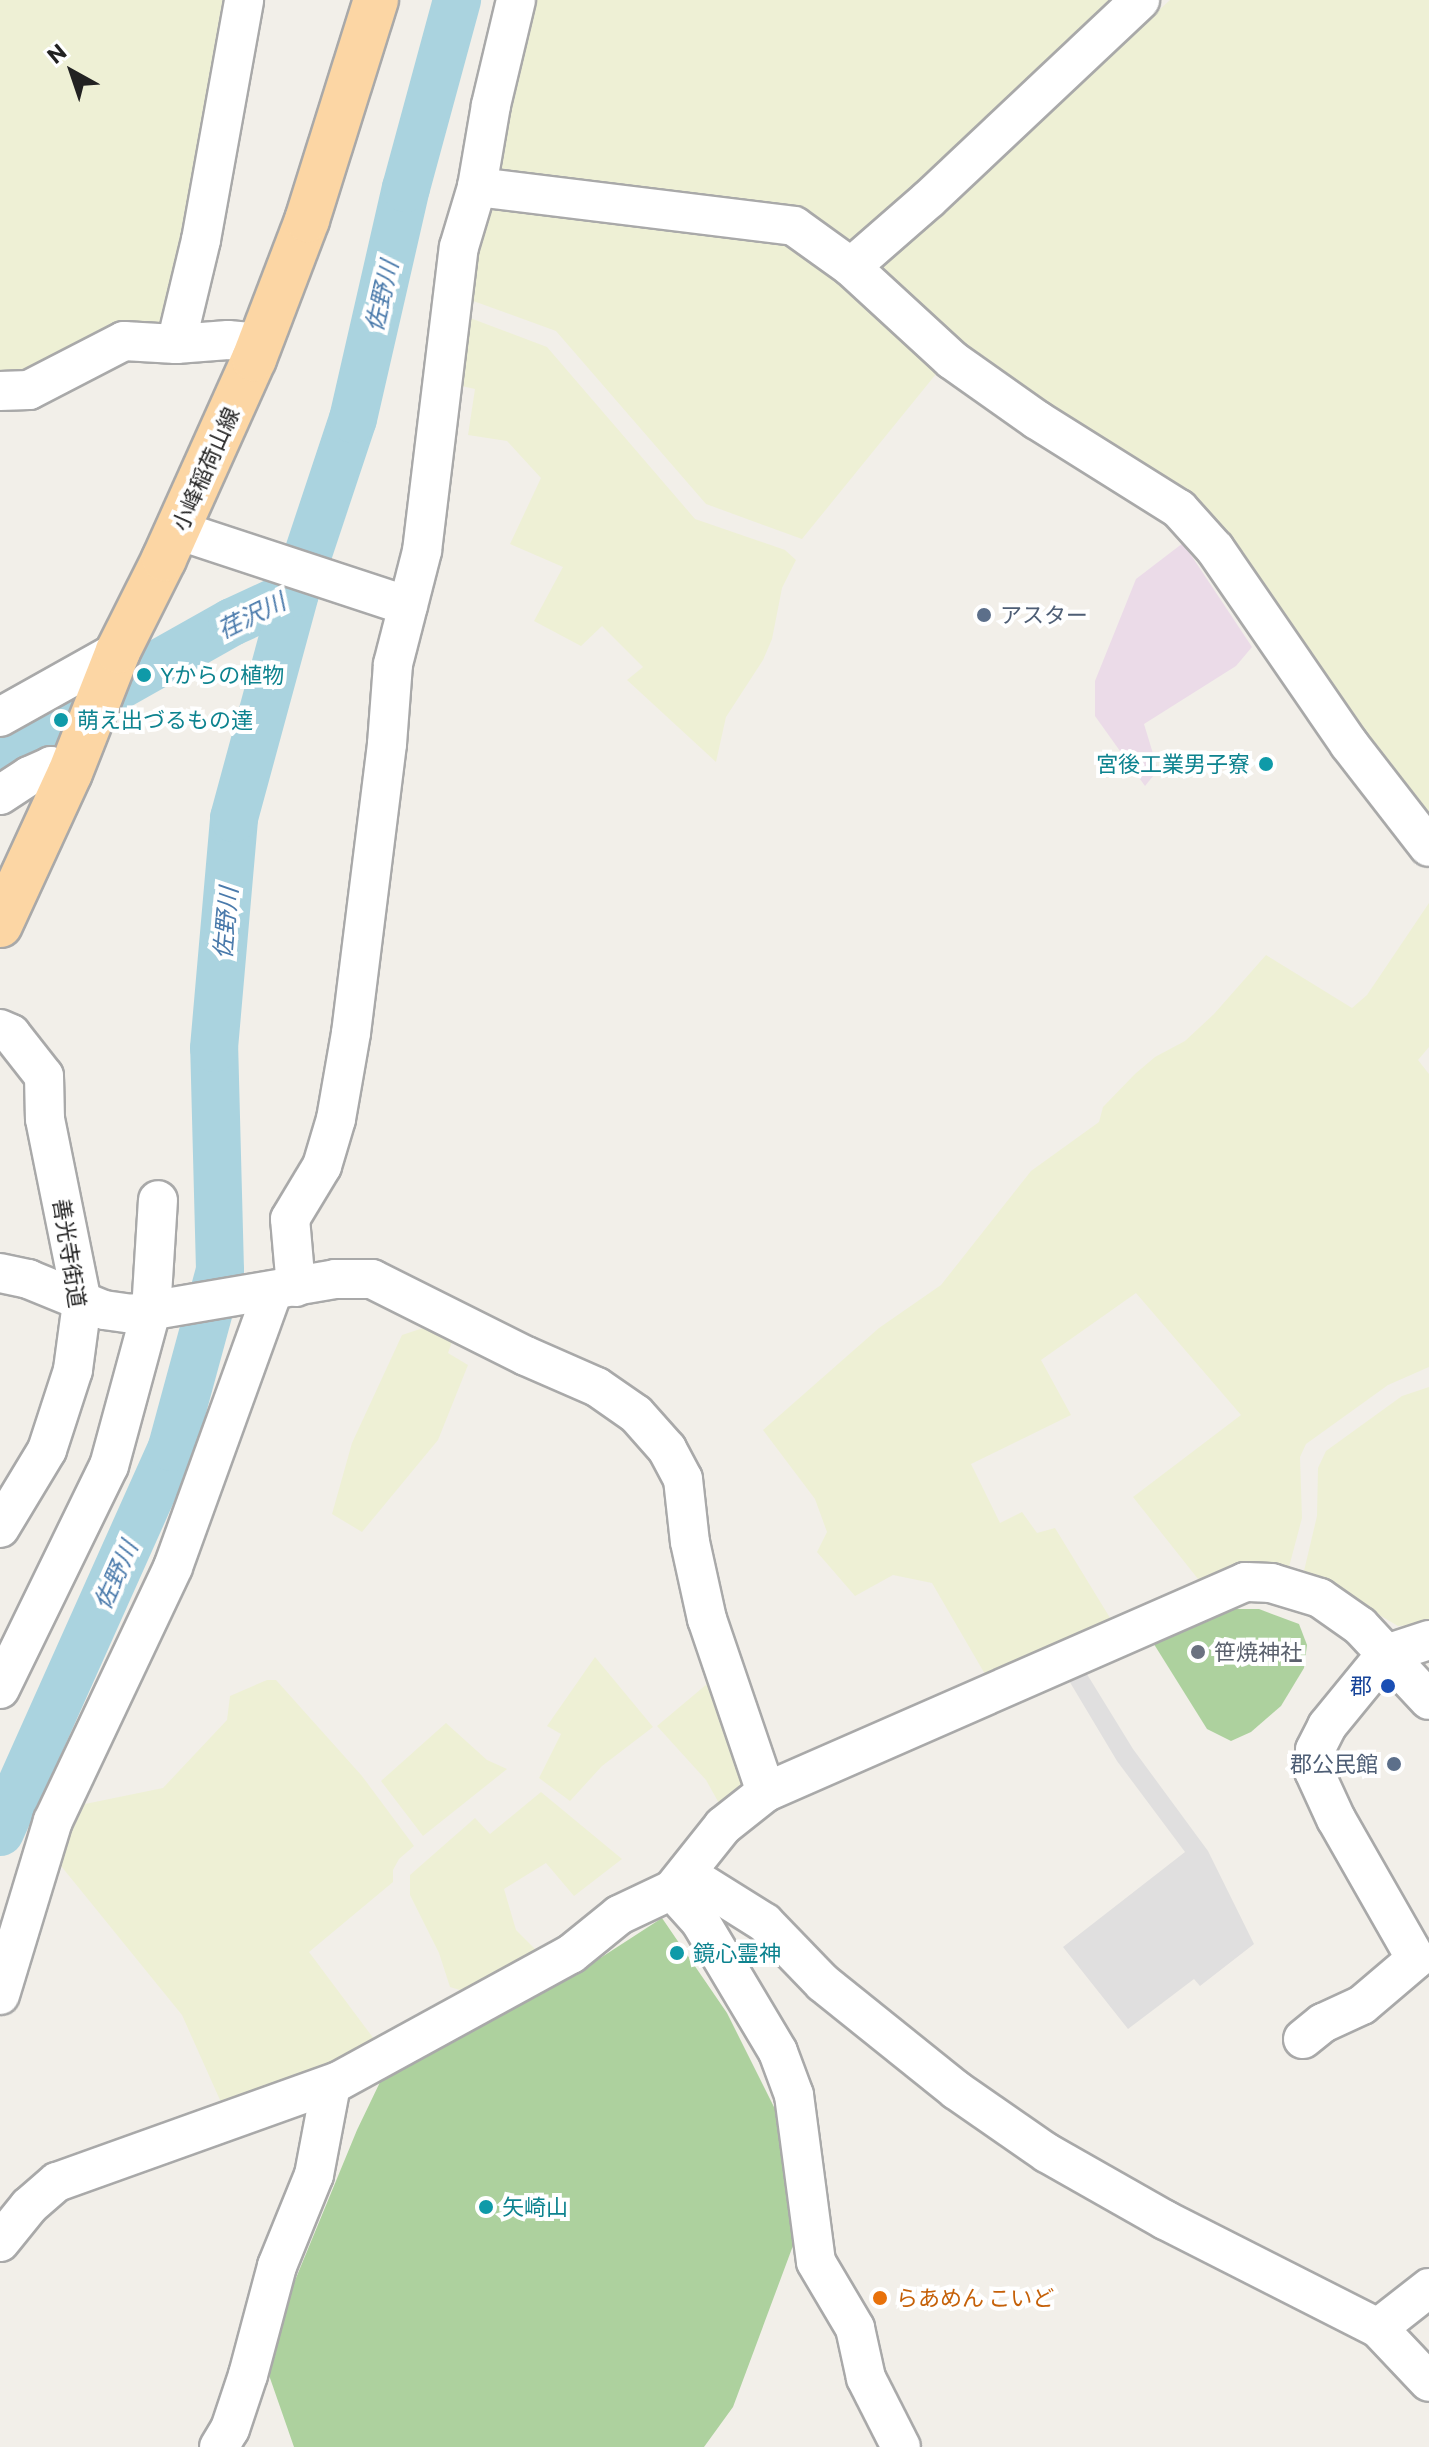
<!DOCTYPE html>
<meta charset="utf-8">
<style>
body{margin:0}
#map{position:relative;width:1429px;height:2447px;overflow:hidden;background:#f2efe9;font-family:Commissioner,"Noto Sans JP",sans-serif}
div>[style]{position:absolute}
.residential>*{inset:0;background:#e0dfdf}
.industrial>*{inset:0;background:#ebdbe8}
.farmland>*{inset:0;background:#eef0d5}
.forest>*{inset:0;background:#add19e}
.pier>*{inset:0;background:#fff}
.river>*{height:48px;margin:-24px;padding:0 24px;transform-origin:24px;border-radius:24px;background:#aad3df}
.roads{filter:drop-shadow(2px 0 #a9a9a9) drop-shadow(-2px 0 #a9a9a9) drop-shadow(0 2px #a9a9a9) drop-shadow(0 -2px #a9a9a9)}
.minor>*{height:38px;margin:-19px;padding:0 19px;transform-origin:19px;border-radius:19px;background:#fff}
.major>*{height:44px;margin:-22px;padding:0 22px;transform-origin:22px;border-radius:22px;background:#fcd6a4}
.dots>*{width:22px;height:22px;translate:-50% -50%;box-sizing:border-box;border:4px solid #fff;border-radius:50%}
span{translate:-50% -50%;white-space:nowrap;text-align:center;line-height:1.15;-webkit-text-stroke:8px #fff;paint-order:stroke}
.street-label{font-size:22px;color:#222}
.service-label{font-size:22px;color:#4e5e75}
.left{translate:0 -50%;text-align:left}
.right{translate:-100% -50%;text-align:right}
.culture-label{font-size:22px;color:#0d838f}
.worship-label{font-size:22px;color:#5b616d}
.transit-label{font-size:22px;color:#164399}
.food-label{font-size:22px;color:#c56008}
.water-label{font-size:24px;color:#4a7aab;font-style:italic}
.north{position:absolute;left:32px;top:32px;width:80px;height:80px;-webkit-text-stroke:6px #fff;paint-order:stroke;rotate:320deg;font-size:22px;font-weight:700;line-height:32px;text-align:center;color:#222}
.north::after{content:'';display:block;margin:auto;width:28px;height:36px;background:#222;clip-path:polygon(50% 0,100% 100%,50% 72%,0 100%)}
</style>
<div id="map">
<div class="residential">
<div style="clip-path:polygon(1085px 1671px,1133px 1749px,1208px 1851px,1254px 1944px,1200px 1986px,1194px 1979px,1128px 2029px,1063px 1947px,1185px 1852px,1117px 1761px,1068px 1679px)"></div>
</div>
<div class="industrial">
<div style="clip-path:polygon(1183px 543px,1252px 647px,1236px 666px,1144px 724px,1158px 770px,1145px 786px,1095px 716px,1095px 681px,1136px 579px)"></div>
</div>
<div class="farmland">
<div style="clip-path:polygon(0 0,236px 0,171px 332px,0 382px)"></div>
<div style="clip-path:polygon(531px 0,1123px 0,859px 244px,843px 245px,497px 177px,489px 168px)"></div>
<div style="clip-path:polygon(1170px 0,1429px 0,1429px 830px,1191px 501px,960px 350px,881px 278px,881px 265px)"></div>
<div style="clip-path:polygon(492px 205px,791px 244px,850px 291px,936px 374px,802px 539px,706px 504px,556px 331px,465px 298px,483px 216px)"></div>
<div style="clip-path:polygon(462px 315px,547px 347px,695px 519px,785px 550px,796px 560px,782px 588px,772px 639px,763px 660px,726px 717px,716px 762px,627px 680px,643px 667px,602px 626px,581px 646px,534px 621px,563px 567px,510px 544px,541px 478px,507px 441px,468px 435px,475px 389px,453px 384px)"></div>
<div style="clip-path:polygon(1429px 903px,1429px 1047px,1418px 1060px,1429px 1074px,1429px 1367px,1388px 1385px,1306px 1444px,1300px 1457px,1302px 1518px,1289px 1567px,1249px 1562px,1202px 1584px,1133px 1497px,1241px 1415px,1136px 1293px,1041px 1360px,1071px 1415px,971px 1464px,1000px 1523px,1022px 1512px,1037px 1533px,1055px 1528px,1115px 1626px,989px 1681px,932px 1583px,893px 1575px,855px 1596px,817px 1552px,827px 1532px,815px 1499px,763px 1430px,879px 1328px,941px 1285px,1031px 1171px,1099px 1122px,1103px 1107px,1135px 1074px,1155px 1057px,1185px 1041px,1214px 1014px,1266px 955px,1352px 1008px,1367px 995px)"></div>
<div style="clip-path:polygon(432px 1325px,454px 1336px,448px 1353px,468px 1365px,438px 1440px,362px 1532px,332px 1514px,352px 1443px,402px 1335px)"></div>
<div style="clip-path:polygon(1429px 1387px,1429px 1624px,1398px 1626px,1304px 1571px,1317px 1516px,1318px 1468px,1326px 1451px,1402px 1396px)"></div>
<div style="clip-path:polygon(595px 1657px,653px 1727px,602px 1766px,570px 1801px,539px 1778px,561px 1734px,547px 1726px)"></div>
<div style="clip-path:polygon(713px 1679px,743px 1769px,743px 1785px,720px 1805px,706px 1780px,657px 1726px)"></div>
<div style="clip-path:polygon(267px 1680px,276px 1680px,362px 1776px,414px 1846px,399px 1859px,393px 1870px,393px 1882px,309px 1952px,374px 2039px,337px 2064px,227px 2105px,220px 2100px,182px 2015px,57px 1861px,85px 1804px,163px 1788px,227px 1720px,230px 1696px)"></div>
<div style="clip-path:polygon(446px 1723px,487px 1760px,507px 1769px,423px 1836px,381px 1781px)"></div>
<div style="clip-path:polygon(541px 1792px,622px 1859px,574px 1896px,546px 1863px,504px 1889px,516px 1930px,541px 1955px,460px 1990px,450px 1987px,439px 1953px,410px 1895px,410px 1875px,475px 1818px,490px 1834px)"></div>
</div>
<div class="forest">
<div style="clip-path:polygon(1223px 1609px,1259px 1609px,1299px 1624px,1307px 1645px,1304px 1668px,1281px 1706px,1251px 1732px,1231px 1741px,1207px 1729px,1152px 1641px)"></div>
<div style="clip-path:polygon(662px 1918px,727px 2013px,775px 2109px,794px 2243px,733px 2407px,704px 2447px,294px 2447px,263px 2358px,357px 2130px,382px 2078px,571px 1977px)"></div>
</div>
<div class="pier">
<div style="clip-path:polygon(153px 641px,154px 685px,50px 751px,54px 705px)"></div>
</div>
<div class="river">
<div style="left:0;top:757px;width:87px;rotate:-31.9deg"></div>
<div style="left:74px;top:711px;width:181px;rotate:-29.4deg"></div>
<div style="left:232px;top:622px;width:69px;rotate:-24.7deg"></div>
<div style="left:0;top:1832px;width:422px;rotate:-65.9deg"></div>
<div style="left:172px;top:1447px;width:183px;rotate:-74.8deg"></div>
<div style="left:220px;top:1270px;width:222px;rotate:-91.5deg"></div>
<div style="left:214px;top:1048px;width:231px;rotate:-85deg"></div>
<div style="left:234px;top:818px;width:233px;rotate:-74.8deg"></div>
<div style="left:295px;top:593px;width:183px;rotate:-71.6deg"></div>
<div style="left:353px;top:419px;width:237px;rotate:-77.1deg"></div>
<div style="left:406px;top:188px;width:195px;rotate:-74.8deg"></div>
</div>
<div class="roads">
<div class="minor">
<div style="left:477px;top:187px;width:319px;rotate:7deg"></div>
<div style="left:794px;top:226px;width:70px;rotate:35.7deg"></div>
<div style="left:851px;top:267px;width:137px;rotate:42.6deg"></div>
<div style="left:952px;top:360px;width:104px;rotate:35.2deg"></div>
<div style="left:1037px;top:420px;width:168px;rotate:32.1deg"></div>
<div style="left:1179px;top:509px;width:54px;rotate:48deg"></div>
<div style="left:1215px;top:549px;width:237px;rotate:55.5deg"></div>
<div style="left:1349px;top:744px;width:130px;rotate:52.2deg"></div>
<div style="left:851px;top:267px;width:103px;rotate:-41.1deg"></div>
<div style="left:929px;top:199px;width:290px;rotate:-43.3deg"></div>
<div style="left:176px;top:344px;width:107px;rotate:-76.5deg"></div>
<div style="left:201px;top:240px;width:244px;rotate:-79.8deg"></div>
<div style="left:0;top:391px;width:29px;rotate:-2deg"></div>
<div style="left:29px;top:390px;width:107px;rotate:-27.3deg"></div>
<div style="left:124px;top:341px;width:52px;rotate:3.3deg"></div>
<div style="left:176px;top:344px;width:52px;rotate:-4.4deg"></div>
<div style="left:228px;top:340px;width:33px;rotate:5deg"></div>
<div style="left:177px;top:530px;width:243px;rotate:18.2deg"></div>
<div style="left:0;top:717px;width:135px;rotate:-29.2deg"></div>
<div style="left:0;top:795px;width:35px;rotate:-33deg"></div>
<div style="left:29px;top:776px;width:24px;rotate:-24deg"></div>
<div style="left:51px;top:766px;width:20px;rotate:20deg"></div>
<div style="left:0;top:1029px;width:12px;rotate:24deg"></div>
<div style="left:11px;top:1034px;width:53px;rotate:51.8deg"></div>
<div style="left:44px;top:1076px;width:43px;rotate:88.7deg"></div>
<div style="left:45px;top:1119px;width:188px;rotate:78.6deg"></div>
<div style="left:82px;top:1303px;width:68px;rotate:97.7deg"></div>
<div style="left:73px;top:1370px;width:84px;rotate:108deg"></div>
<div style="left:47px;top:1450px;width:91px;rotate:121.1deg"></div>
<div style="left:0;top:1273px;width:29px;rotate:12deg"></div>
<div style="left:28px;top:1279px;width:82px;rotate:22.2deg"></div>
<div style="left:104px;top:1310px;width:27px;rotate:8deg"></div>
<div style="left:131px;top:1314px;width:207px;rotate:-9.7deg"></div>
<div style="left:335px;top:1279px;width:37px"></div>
<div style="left:372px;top:1279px;width:172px;rotate:26.6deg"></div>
<div style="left:526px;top:1356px;width:77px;rotate:23.6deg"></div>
<div style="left:597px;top:1387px;width:47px;rotate:34.7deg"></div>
<div style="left:636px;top:1414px;width:47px;rotate:48.5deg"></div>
<div style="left:667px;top:1449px;width:34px;rotate:62deg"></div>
<div style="left:683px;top:1479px;width:63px;rotate:83.7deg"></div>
<div style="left:690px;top:1542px;width:79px;rotate:77.6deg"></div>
<div style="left:707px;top:1619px;width:183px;rotate:71.2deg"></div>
<div style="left:296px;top:1287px;width:68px;rotate:-95deg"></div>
<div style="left:290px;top:1219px;width:62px;rotate:-58.9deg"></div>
<div style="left:322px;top:1166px;width:49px;rotate:-73.4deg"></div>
<div style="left:336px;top:1119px;width:87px;rotate:-80.1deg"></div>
<div style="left:351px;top:1033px;width:291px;rotate:-82.9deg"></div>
<div style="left:387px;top:744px;width:80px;rotate:-85.7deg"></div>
<div style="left:393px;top:664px;width:117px;rotate:-75.6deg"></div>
<div style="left:422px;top:551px;width:306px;rotate:-83.1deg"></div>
<div style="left:459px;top:247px;width:63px;rotate:-73.3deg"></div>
<div style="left:477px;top:187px;width:83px;rotate:-80.3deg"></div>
<div style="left:491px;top:105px;width:108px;rotate:-76.6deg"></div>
<div style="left:0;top:1689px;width:248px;rotate:-64deg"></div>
<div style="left:109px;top:1466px;width:161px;rotate:-74.8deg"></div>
<div style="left:151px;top:1311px;width:111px;rotate:-86.4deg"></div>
<div style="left:687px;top:1874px;width:92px;rotate:32.1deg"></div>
<div style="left:765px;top:1923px;width:83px;rotate:46deg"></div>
<div style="left:823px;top:1983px;width:171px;rotate:38.8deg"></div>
<div style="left:956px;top:2090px;width:111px;rotate:34.7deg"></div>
<div style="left:1047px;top:2153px;width:136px;rotate:29.6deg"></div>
<div style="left:1165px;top:2220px;width:239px;rotate:26.9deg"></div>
<div style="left:1378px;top:2328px;width:74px;rotate:46.6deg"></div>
<div style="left:672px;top:1890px;width:42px;rotate:47.9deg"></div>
<div style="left:700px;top:1921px;width:152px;rotate:59.2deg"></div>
<div style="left:778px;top:2052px;width:46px;rotate:69.6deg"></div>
<div style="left:794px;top:2095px;width:168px;rotate:82.5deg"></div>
<div style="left:816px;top:2262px;width:77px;rotate:59.4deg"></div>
<div style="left:855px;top:2328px;width:51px;rotate:77.6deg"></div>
<div style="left:866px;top:2378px;width:77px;rotate:63.1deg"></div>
<div style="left:0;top:1995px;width:182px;rotate:-73.1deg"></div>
<div style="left:53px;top:1821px;width:281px;rotate:-64.7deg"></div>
<div style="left:173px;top:1567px;width:294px;rotate:-70.1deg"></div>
<div style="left:1303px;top:2039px;width:26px;rotate:-39deg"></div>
<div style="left:1323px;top:2023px;width:43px;rotate:-24.8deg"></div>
<div style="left:1362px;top:2005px;width:71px;rotate:-40.4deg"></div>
<div style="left:1416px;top:1959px;width:161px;rotate:-119.7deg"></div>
<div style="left:1336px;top:1819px;width:53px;rotate:-114.6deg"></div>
<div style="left:1314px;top:1771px;width:21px;rotate:-87deg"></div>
<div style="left:1315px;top:1750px;width:27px;rotate:-63deg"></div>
<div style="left:1327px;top:1726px;width:93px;rotate:-50.7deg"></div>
<div style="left:1386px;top:1654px;width:45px;rotate:-18deg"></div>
<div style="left:0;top:2242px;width:46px;rotate:-51.1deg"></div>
<div style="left:29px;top:2206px;width:37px;rotate:-41deg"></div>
<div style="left:57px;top:2182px;width:297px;rotate:-19.7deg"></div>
<div style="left:337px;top:2082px;width:267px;rotate:-28.7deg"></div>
<div style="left:571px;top:1954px;width:62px;rotate:-39.1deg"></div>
<div style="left:619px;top:1915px;width:59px;rotate:-25.3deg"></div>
<div style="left:672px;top:1890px;width:82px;rotate:-51.4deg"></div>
<div style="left:723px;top:1826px;width:55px;rotate:-38.3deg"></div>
<div style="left:766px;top:1792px;width:523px;rotate:-23.67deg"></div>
<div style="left:1245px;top:1582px;width:26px;rotate:2deg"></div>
<div style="left:1271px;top:1583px;width:51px;rotate:17deg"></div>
<div style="left:1320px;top:1598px;width:49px;rotate:35deg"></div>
<div style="left:1360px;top:1626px;width:101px;rotate:47deg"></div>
<div style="left:1378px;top:2328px;width:65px;rotate:-38.1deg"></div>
<div style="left:219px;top:2447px;width:21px;rotate:-59deg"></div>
<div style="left:230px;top:2429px;width:57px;rotate:-71.6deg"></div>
<div style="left:248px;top:2375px;width:113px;rotate:-75.1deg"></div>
<div style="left:277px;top:2266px;width:98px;rotate:-67.9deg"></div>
<div style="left:314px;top:2175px;width:92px;rotate:-79.3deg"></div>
</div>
<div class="major">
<div style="left:0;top:925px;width:167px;rotate:-65.3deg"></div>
<div style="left:70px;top:773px;width:131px;rotate:-68.5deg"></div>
<div style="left:118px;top:651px;width:103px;rotate:-63.4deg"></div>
<div style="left:164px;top:559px;width:219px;rotate:-65.8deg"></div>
<div style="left:254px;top:359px;width:149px;rotate:-69.1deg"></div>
<div style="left:307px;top:220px;width:231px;rotate:-72.6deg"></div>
</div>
</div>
<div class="dots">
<div style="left:984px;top:615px;background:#5c6f8a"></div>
<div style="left:144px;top:675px;background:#0f9aa8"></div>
<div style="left:61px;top:720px;background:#0f9aa8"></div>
<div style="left:1266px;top:764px;background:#0f9aa8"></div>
<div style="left:1198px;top:1652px;background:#6b7280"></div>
<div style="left:1388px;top:1686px;background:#1a4fb4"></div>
<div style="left:1394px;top:1764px;background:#5c6f8a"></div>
<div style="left:677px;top:1953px;background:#0f9aa8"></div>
<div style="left:486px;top:2207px;background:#0f9aa8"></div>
<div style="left:880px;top:2298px;background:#e8710a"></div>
</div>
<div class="street-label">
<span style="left:205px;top:469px;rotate:-66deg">小峰稲荷山線</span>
<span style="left:70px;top:1253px;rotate:81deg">善光寺街道</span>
</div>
<div class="service-label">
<span class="left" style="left:1000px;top:615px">アスター</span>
<span class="right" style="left:1378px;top:1764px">郡公民館</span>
</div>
<div class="culture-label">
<span class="left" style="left:160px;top:675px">Yからの植物</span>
<span class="left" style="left:77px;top:720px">萌え出づるもの達</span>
<span class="right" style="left:1250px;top:764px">宮後工業男子寮</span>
<span class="left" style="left:693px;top:1953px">鏡心霊神</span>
<span class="left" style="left:502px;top:2207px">矢崎山</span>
</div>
<div class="worship-label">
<span class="left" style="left:1214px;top:1652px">笹焼神社</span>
</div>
<div class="transit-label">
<span class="right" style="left:1372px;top:1686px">郡</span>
</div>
<div class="food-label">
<span class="left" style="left:896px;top:2298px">らあめん こいど</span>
</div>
<div class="water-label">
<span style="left:381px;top:296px;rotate:-77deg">佐野川</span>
<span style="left:251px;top:615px;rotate:-26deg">荏沢川</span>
<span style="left:225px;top:923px;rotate:-85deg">佐野川</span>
<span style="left:115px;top:1575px;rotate:-66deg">佐野川</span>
</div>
<div class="north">N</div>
</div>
